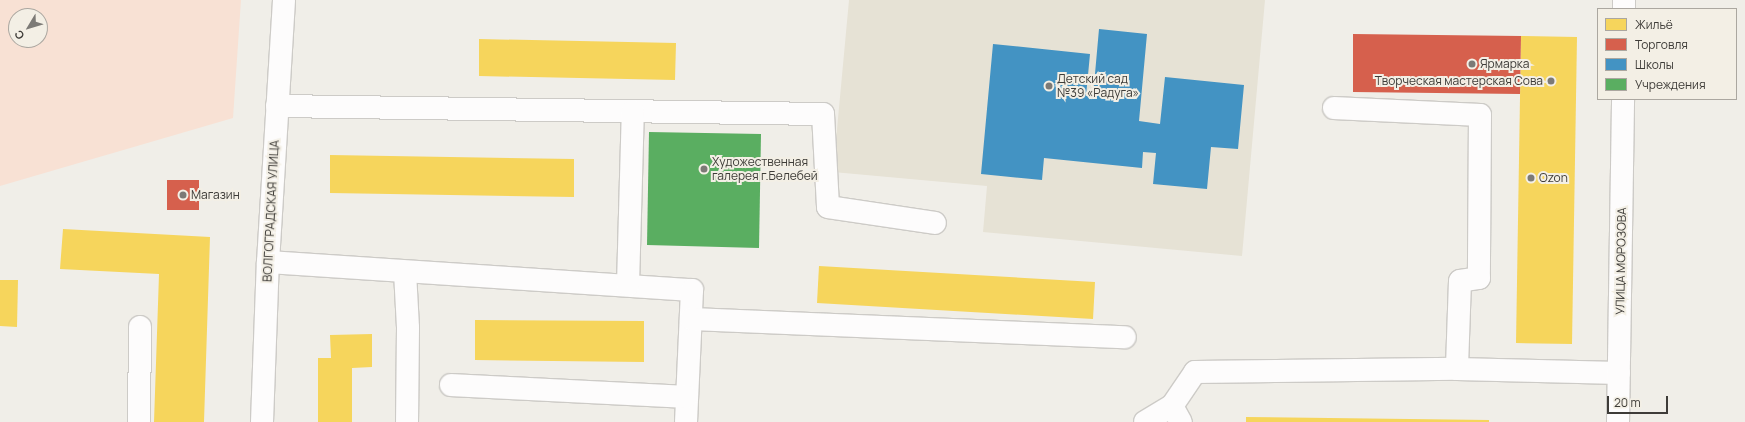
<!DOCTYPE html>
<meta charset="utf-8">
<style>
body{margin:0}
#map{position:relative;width:1745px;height:422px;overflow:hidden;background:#f0eee8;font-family:Manrope,sans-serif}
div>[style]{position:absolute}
.built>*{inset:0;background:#e6e2d5}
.green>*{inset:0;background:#f8e1d4}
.homes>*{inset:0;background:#f6d55c}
.shops>*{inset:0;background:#d6604d}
.schools>*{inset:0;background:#4393c3}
.public>*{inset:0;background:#5aae61}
.roads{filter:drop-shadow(1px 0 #cdcbc7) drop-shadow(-1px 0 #cdcbc7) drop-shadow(0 1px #cdcbc7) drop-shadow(0 -1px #cdcbc7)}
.minor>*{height:22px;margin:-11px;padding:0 11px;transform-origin:11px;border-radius:11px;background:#fdfcfc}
.dots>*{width:11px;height:11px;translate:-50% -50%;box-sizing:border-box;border:2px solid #f3efe5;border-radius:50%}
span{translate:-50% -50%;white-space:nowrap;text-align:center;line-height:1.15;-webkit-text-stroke:4px #f3efe5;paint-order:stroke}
.poi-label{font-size:12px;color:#3e3c38}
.left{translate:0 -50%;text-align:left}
.right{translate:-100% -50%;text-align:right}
.street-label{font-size:12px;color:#3e3c38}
.legend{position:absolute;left:1597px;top:8px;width:140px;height:92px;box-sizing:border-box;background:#f3efe5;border:1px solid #aba7a0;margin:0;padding:5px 7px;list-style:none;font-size:12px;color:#3e3c38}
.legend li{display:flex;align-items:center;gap:8px;height:20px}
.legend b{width:20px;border:1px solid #aba7a0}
.north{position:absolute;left:8px;top:8px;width:40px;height:40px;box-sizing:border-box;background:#f3efe5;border:1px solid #aba7a0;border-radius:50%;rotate:232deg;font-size:11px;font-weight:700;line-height:16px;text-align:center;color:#3e3c38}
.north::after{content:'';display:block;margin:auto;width:14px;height:18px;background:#7c7a76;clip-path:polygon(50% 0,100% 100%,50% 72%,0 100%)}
.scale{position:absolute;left:1607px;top:396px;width:61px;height:18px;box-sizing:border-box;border:2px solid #3e3c38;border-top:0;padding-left:5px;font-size:12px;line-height:14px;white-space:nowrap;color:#3e3c38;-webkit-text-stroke:3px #f3efe5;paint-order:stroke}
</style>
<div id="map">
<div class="built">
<div style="clip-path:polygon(849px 0,1265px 0,1242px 256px,983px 232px,987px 186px,833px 172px)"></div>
</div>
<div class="green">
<div style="clip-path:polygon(evenodd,0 0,241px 0,233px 118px,0 186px,0 0,16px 16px,40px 16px,40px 40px,16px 40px,16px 16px)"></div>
</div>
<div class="homes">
<div style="clip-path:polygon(1521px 36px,1577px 37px,1572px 344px,1516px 343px)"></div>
<div style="clip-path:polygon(479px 39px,676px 43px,675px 80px,479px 76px)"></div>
<div style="clip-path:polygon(330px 155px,574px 159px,574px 197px,330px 193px)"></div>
<div style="clip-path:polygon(63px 229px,210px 237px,204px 422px,154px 422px,159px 274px,60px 269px)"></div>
<div style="clip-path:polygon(819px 266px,1095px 282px,1093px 319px,817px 303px)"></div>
<div style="clip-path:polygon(0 280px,18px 280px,17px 327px,0 326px)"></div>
<div style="clip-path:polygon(475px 320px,644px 321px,644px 362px,475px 360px)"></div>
<div style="clip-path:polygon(372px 334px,372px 367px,352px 368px,352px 422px,318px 422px,318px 358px,331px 358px,330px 335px)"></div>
<div style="clip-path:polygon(1246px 417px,1489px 420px,1489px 422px,1246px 422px)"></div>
</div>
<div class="shops">
<div style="clip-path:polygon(1353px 34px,1521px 36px,1520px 94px,1353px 92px)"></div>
<div style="clip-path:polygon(167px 180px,199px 180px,199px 210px,167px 210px)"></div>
</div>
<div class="schools">
<div style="clip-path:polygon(1099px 29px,1147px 34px,1139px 121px,1160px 124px,1165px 77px,1244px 85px,1238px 149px,1211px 147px,1207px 189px,1153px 184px,1156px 153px,1143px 152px,1142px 168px,1044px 158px,1042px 180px,981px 174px,993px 44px,1090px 54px,1086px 96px,1093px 96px)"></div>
</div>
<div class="public">
<div style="clip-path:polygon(649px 132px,761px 134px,759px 248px,647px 245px)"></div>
</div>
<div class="roads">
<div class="minor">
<div style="left:1624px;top:9px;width:9px;rotate:-90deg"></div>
<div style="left:277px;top:106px;width:546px;rotate:0.84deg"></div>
<div style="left:823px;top:114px;width:93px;rotate:86.9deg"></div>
<div style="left:828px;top:207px;width:108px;rotate:8.5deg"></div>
<div style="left:1334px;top:108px;width:146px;rotate:2.7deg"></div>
<div style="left:1480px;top:115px;width:163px;rotate:90.4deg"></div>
<div style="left:1479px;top:278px;width:19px;rotate:171deg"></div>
<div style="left:1460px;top:281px;width:88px;rotate:92deg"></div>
<div style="left:268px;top:262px;width:425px;rotate:3.8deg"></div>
<div style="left:692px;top:290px;width:132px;rotate:92.6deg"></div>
<div style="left:405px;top:272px;width:56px;rotate:86.9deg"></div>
<div style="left:408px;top:328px;width:94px;rotate:90.6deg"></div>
<div style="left:628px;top:285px;width:174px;rotate:-88.4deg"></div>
<div style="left:691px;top:319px;width:434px;rotate:2.4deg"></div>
<div style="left:451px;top:385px;width:236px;rotate:2.9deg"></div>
<div style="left:1172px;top:406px;width:41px;rotate:-55.9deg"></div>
<div style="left:1195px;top:372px;width:262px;rotate:-0.7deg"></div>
<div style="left:1457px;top:369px;width:162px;rotate:1.4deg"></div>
<div style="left:139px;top:422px;width:95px;rotate:-89.4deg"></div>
<div style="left:262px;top:422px;width:160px;rotate:-87.9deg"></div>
<div style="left:268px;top:262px;width:262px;rotate:-86.5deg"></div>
<div style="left:1145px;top:422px;width:31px;rotate:-31deg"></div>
<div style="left:1172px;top:406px;width:18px;rotate:61deg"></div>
<div style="left:1618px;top:422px;width:323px;rotate:-89.1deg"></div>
</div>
</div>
<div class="dots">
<div style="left:1472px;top:64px;background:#7c7a76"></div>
<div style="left:1551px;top:81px;background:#7c7a76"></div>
<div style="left:1049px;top:86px;background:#7c7a76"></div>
<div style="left:704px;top:169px;background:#7c7a76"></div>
<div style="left:1531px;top:178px;background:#7c7a76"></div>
<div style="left:183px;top:195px;background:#7c7a76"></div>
</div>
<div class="poi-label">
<span class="left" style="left:1480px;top:64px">Ярмарка</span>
<span class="left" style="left:1057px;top:86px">Детский сад<br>№39 «Радуга»</span>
<span class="right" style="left:1543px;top:81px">Творческая мастерская Сова</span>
<span class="left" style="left:712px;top:169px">Художественная<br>галерея г.Белебей</span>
<span class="left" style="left:1539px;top:178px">Ozon</span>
<span class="left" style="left:191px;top:195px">Магазин</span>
</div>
<div class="street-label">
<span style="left:271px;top:211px;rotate:-87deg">ВОЛГОГРАДСКАЯ УЛИЦА</span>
<span style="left:1621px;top:261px;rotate:-89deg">УЛИЦА МОРОЗОВА</span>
</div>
<ul class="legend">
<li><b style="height:11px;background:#f6d55c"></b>Жильё</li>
<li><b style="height:11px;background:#d6604d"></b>Торговля</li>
<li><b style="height:11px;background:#4393c3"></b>Школы</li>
<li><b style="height:11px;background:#5aae61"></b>Учреждения</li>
</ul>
<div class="north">С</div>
<div class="scale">20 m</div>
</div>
